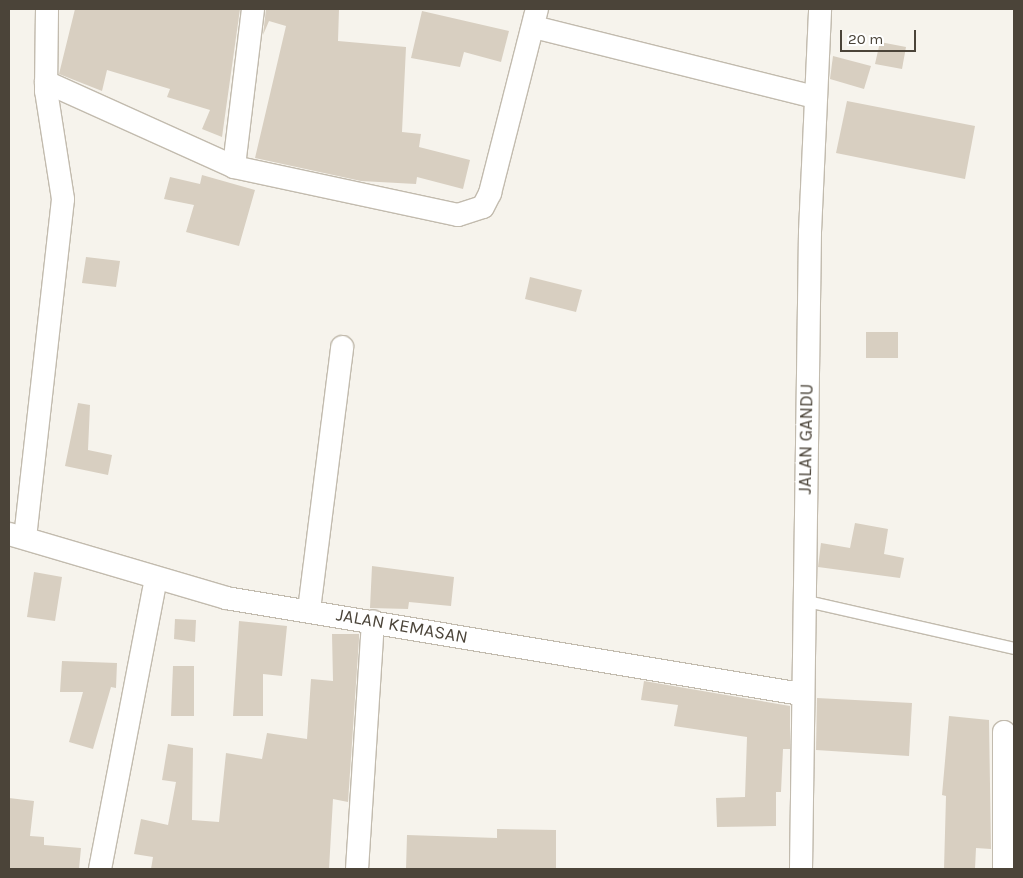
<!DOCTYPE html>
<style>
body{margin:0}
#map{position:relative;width:1023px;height:878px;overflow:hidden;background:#f6f3ec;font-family:Karla,sans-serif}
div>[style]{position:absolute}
.building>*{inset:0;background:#d8cfc1}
.roads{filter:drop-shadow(1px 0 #c2bbae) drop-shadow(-1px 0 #c2bbae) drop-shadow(0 1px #c2bbae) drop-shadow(0 -1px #c2bbae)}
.lane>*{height:11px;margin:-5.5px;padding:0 5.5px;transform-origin:5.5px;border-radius:5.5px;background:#fff}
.street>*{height:22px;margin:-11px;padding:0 11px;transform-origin:11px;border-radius:11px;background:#fff}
span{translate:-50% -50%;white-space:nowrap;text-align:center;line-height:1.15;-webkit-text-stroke:4px #fff;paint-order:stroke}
.street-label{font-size:18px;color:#4b4439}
.frame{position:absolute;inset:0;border:10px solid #4b4439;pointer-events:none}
.scale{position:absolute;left:840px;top:30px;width:76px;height:22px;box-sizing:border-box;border:2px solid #4b4439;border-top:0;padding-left:6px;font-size:15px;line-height:18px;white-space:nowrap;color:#4b4439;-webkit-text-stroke:4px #fff;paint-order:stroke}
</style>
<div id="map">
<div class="building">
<div style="clip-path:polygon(75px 9px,240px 9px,222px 137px,202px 129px,210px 110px,167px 97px,170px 89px,107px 70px,102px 91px,59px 74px)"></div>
<div style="clip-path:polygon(266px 9px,339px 9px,338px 41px,406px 47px,402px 132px,421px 134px,419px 147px,470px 160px,463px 189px,417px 177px,416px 184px,361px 181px,255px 158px,286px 26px,269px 21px,263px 35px)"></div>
<div style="clip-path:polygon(422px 11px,509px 31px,501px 62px,464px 52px,460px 67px,411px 58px)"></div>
<div style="clip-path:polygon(880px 42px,906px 47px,902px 69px,875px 64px)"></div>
<div style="clip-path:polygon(833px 56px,871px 66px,864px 89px,830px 79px)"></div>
<div style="clip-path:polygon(847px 101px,975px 126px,965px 179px,836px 153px)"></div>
<div style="clip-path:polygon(202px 175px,255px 190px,239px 246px,186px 232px,194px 205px,164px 199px,170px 177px,200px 184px)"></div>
<div style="clip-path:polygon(86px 257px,120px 261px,116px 287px,82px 283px)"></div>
<div style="clip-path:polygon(530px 277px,582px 290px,576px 312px,525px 299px)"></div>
<div style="clip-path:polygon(866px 332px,898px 332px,898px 358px,866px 358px)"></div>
<div style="clip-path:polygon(78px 403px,90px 405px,88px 450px,112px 455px,108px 475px,65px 466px)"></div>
<div style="clip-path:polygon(855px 523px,888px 529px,884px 554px,904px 558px,900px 578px,818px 567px,821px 543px,850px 548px)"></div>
<div style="clip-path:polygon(372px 566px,454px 577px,451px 606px,409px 602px,408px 609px,370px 608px)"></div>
<div style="clip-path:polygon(34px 572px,62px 577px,55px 621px,27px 617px)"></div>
<div style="clip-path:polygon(175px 619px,196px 620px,195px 642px,174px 639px)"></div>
<div style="clip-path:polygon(239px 621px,287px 626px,282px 676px,263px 674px,263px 716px,233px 716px)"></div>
<div style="clip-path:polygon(332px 634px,359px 634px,359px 639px,348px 802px,333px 799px,329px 869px,151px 869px,153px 857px,134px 854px,141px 819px,168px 825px,176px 782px,162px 780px,168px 744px,193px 748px,192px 820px,219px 822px,226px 753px,262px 759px,267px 733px,307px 739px,311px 679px,333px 681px)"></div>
<div style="clip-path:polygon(62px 661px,117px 663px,116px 688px,111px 687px,93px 749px,69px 742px,83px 692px,60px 692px)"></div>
<div style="clip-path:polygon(173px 666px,194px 666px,194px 716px,171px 716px)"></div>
<div style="clip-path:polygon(644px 681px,790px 706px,790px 749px,783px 749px,781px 792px,776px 792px,776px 826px,717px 827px,716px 798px,745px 797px,747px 737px,674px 726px,678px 705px,641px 700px)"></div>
<div style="clip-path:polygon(817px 698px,912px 703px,909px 756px,816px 750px)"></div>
<div style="clip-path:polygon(949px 716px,989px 720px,991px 849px,976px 848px,975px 869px,944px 869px,946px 796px,942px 795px)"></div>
<div style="clip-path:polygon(9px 798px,34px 801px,30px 836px,44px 837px,44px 845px,81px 848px,79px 869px,9px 869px)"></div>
<div style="clip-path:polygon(497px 829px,556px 830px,556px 869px,406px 869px,407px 835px,497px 838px)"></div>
</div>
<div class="roads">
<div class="lane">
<div style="left:803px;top:600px;width:216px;rotate:12.8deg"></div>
</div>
<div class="street">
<div style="left:253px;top:9px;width:159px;rotate:96.9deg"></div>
<div style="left:234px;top:167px;width:229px;rotate:12.1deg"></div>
<div style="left:458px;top:215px;width:26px;rotate:-18deg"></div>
<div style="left:483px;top:207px;width:16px;rotate:-63deg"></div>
<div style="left:490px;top:193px;width:190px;rotate:-75.7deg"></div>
<div style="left:534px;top:27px;width:290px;rotate:14deg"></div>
<div style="left:46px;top:82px;width:206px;rotate:24.3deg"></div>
<div style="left:9px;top:534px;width:226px;rotate:16.4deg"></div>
<div style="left:226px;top:598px;width:583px;rotate:9.48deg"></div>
<div style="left:25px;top:538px;width:341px;rotate:-83.6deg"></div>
<div style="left:63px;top:199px;width:109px;rotate:-98.9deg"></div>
<div style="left:46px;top:91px;width:82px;rotate:-89.3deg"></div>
<div style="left:309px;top:610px;width:265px;rotate:-82.8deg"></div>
<div style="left:1004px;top:732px;width:137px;rotate:90deg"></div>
<div style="left:100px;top:869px;width:296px;rotate:-79.1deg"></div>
<div style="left:357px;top:869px;width:248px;rotate:-86.3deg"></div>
<div style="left:801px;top:869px;width:637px;rotate:-89.19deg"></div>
<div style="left:810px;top:232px;width:223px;rotate:-87.4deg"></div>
</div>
</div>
<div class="street-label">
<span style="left:806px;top:439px;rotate:-89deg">JALAN GANDU</span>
<span style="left:402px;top:626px;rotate:10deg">JALAN KEMASAN</span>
</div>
<div class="frame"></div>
<div class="scale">20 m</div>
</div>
